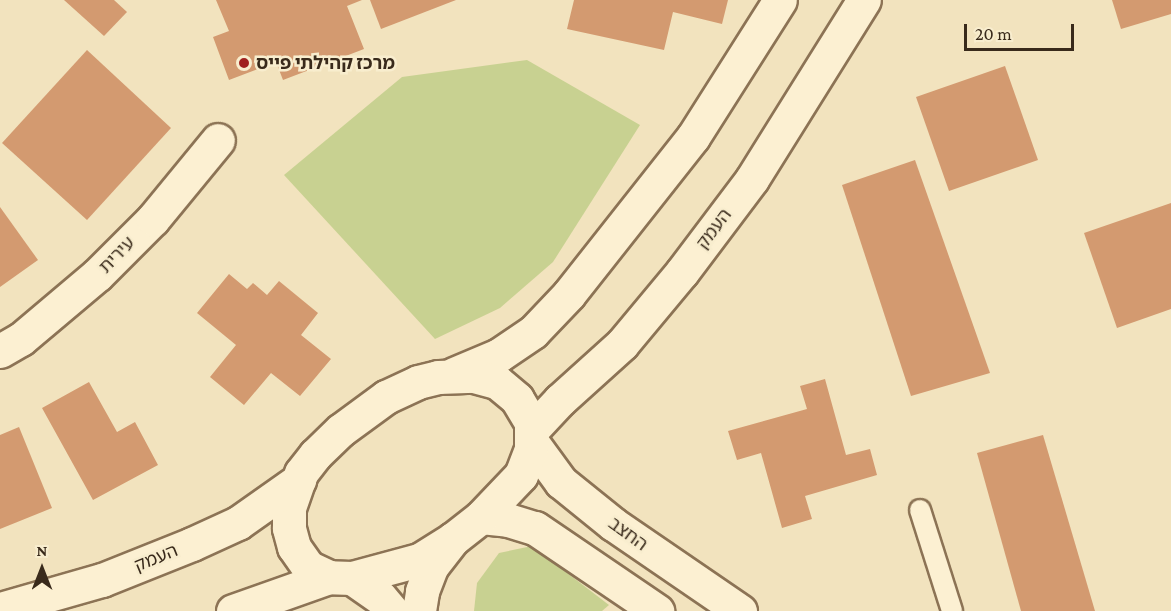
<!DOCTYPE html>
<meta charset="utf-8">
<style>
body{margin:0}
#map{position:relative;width:1171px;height:611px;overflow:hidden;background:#f2e3be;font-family:"Crimson Pro","Noto Sans Hebrew",serif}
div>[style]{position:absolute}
.green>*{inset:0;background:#c8d191}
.building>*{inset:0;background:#d39a70}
.roads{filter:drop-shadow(2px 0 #8c7355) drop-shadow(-2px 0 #8c7355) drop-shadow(0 2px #8c7355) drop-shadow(0 -2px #8c7355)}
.service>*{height:20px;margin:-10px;padding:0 10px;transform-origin:10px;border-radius:10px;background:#fcf0d2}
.minor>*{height:33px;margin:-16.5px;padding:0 16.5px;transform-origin:16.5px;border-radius:16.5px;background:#fcf0d2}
.secondary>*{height:33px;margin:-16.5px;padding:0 16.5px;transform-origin:16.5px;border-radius:16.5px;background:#fcf0d2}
.dots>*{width:16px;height:16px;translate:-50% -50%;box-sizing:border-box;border:3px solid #f8edce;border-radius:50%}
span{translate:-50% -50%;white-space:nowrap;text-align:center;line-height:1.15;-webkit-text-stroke:5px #f8edce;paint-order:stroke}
.poi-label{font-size:18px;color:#392a1b;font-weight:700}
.left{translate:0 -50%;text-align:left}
.street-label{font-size:18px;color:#392a1b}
.north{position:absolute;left:12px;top:539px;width:60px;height:60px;-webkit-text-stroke:4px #f8edce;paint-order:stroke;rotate:0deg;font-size:16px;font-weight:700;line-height:24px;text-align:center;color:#392a1b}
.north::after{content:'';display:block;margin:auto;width:21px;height:27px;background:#392a1b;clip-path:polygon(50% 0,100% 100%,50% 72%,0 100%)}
.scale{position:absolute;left:964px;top:24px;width:110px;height:27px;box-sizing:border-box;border:3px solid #392a1b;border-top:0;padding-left:8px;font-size:18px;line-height:21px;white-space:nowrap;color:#392a1b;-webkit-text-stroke:4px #f8edce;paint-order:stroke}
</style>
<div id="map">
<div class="green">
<div style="clip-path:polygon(527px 60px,640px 125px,553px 262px,500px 308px,435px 339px,284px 175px,402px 77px)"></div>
<div style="clip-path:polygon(532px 546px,609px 605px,602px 611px,474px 611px,477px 583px,499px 553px)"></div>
</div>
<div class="building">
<div style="clip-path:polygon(64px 0,114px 0,127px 12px,104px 36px)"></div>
<div style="clip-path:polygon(216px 0,362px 0,347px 6px,364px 49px,283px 80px,276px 62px,229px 80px,213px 37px,229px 31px)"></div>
<div style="clip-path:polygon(370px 0,456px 0,381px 29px)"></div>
<div style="clip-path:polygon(574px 0,728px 0,722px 24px,673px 12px,664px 50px,567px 29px)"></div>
<div style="clip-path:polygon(1112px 0,1171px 0,1171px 14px,1121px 29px)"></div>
<div style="clip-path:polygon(87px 50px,171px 128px,87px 220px,2px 143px)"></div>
<div style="clip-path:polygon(1005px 66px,1038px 160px,949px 191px,916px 97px)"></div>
<div style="clip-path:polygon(915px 160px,990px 373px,911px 396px,842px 185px)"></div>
<div style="clip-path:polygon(1171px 203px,1171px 309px,1117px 328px,1084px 233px)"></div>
<div style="clip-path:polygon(0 207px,38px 260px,0 287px)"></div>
<div style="clip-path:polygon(229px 274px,247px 289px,253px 283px,267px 295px,279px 281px,318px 313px,301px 335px,331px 359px,300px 396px,271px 373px,244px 405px,210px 377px,236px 345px,197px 313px)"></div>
<div style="clip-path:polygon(825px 379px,846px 455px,870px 449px,877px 475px,805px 496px,812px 519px,782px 528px,761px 453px,737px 460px,728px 431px,807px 409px,800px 386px)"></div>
<div style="clip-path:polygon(89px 382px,117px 432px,135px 422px,158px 465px,93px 500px,42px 408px)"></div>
<div style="clip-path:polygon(19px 427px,52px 508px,0 529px,0 435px)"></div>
<div style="clip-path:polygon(1043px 435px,1095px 611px,1021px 611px,977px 453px)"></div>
</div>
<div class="roads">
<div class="service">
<div style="left:920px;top:510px;width:106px;rotate:72.4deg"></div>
</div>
<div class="minor">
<div style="left:0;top:351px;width:24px;rotate:-30deg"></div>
<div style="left:21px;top:339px;width:99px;rotate:-40.1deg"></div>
<div style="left:97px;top:275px;width:79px;rotate:-45deg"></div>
<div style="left:153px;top:219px;width:102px;rotate:-50.6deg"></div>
<div style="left:531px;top:441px;width:51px;rotate:53.8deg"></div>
<div style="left:561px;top:482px;width:67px;rotate:38.9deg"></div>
<div style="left:613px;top:524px;width:154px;rotate:34.4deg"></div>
<div style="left:481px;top:517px;width:27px;rotate:6deg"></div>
<div style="left:508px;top:520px;width:28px;rotate:17deg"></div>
<div style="left:535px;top:528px;width:148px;rotate:34.2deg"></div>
<div style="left:352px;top:578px;width:35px;rotate:35deg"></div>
<div style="left:381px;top:598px;width:17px;rotate:50deg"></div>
<div style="left:419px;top:611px;width:20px;rotate:-81deg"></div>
<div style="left:422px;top:591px;width:26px;rotate:-69deg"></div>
<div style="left:431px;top:567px;width:36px;rotate:-52deg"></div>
</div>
<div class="secondary">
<div style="left:454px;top:374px;width:49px;rotate:-22.9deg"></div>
<div style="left:499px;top:355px;width:41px;rotate:-34.1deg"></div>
<div style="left:533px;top:332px;width:52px;rotate:-46.5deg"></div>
<div style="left:569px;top:294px;width:200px;rotate:-51.7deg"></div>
<div style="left:693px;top:137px;width:162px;rotate:-57.6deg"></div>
<div style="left:474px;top:376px;width:24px;rotate:15deg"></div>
<div style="left:497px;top:382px;width:26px;rotate:40deg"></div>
<div style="left:517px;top:399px;width:27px;rotate:59deg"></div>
<div style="left:531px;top:422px;width:27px;rotate:90deg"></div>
<div style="left:531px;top:449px;width:28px;rotate:111deg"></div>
<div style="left:521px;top:475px;width:58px;rotate:133.6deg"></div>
<div style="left:481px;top:517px;width:36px;rotate:142deg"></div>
<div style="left:453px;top:539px;width:40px;rotate:148deg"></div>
<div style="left:419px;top:560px;width:69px;rotate:165deg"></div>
<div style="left:352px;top:578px;width:23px;rotate:-178deg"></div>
<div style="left:329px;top:577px;width:23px;rotate:-155deg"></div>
<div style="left:308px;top:567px;width:24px;rotate:-125deg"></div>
<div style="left:294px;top:547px;width:20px;rotate:-105deg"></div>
<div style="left:289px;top:528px;width:20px;rotate:-90deg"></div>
<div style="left:289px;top:508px;width:37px;rotate:-71deg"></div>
<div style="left:301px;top:473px;width:23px;rotate:-52deg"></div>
<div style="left:315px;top:455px;width:36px;rotate:-44deg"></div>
<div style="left:341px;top:430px;width:56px;rotate:-36.3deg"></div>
<div style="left:386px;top:397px;width:35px;rotate:-25deg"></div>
<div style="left:418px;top:382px;width:21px;rotate:-14deg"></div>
<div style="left:438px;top:377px;width:36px;rotate:-2deg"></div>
<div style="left:531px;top:431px;width:42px;rotate:-46.9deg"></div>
<div style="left:560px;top:400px;width:84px;rotate:-42.1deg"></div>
<div style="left:622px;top:344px;width:94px;rotate:-50.2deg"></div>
<div style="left:682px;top:272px;width:116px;rotate:-53deg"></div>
<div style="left:752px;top:179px;width:211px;rotate:-58deg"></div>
<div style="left:0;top:609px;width:106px;rotate:-15.9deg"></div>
<div style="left:102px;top:580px;width:97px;rotate:-21.8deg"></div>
<div style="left:192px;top:544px;width:51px;rotate:-24.5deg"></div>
<div style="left:238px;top:523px;width:75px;rotate:-35.2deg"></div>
<div style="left:233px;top:611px;width:102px;rotate:-19.5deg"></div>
</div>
</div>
<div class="dots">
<div style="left:244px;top:63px;background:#a0201f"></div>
</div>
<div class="poi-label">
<span class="left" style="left:256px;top:63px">מרכז קהילתי פייס</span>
</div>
<div class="street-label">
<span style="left:714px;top:229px;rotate:-53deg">העמק</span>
<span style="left:117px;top:255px;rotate:-46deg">עירית</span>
<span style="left:628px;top:534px;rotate:36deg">החצב</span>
<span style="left:156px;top:558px;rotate:-22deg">העמק</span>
</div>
<div class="north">N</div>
<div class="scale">20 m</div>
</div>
